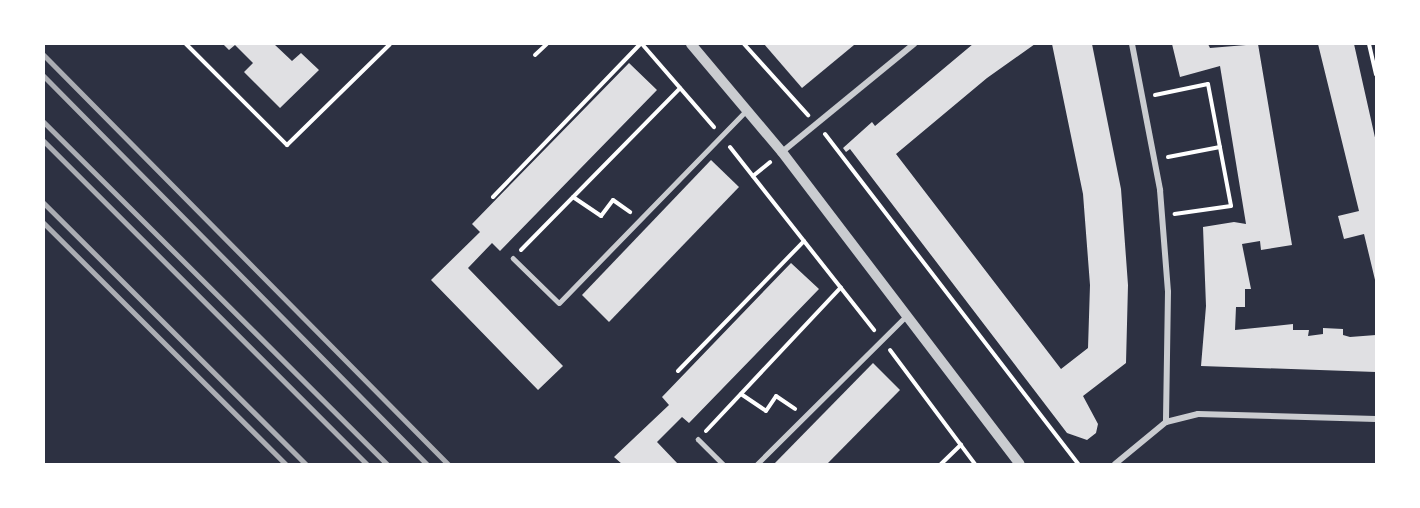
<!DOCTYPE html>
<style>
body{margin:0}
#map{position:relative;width:1420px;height:508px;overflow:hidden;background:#2d3142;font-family:Barlow,sans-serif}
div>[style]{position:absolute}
.building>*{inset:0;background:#e0e0e3}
.path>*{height:4px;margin:-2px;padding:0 2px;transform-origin:2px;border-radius:2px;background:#fff}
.service>*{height:4.5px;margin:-2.25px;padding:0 2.25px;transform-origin:2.25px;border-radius:2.25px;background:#caccd0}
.minor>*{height:6px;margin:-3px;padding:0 3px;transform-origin:3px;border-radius:3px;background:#caccd0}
.tertiary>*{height:10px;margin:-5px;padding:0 5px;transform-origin:5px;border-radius:5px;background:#caccd0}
.rail>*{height:4.5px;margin:-2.25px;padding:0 2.25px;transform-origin:2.25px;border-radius:2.25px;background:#abadb3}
span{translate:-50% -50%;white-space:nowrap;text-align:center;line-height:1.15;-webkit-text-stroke:4.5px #fff;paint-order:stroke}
.frame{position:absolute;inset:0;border:45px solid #fff;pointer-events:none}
</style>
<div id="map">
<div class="building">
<div style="clip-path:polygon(223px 44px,274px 44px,292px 61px,301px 53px,319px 70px,280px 108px,244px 72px,253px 63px,235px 45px,229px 50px)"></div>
<div style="clip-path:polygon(764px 44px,853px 44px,854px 45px,802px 88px)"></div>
<div style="clip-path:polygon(973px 44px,1035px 44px,987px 78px,896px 154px,1061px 369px,1088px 348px,1090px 285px,1083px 194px,1052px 44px,1092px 44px,1121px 189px,1128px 285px,1126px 363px,1083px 396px,1098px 424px,1096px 433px,1087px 440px,1067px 433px,850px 149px,846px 152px,843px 148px,872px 122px,875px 126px)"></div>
<div style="clip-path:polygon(1172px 44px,1208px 44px,1210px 48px,1258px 44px,1292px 245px,1261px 250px,1260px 241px,1242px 244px,1251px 289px,1245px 289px,1245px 307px,1236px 307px,1235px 330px,1293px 324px,1293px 330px,1309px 330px,1308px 336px,1323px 334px,1323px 328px,1343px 329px,1343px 335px,1350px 337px,1376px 335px,1376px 372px,1201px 366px,1206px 306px,1203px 227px,1234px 222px,1246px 224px,1220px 66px,1180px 77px)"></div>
<div style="clip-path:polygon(1318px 44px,1354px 44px,1376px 142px,1376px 284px,1364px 234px,1344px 239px,1338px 216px,1359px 211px)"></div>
<div style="clip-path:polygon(629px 63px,657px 90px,500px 251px,492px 243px,468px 268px,563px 366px,538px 390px,431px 280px,480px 232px,472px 224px)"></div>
<div style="clip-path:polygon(711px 160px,739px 187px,609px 322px,582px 295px)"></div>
<div style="clip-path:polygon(791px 263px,819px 289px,689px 423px,682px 417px,657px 442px,678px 464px,622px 464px,614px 457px,669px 405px,662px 397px)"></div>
<div style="clip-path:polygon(873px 363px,900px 390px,827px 464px,774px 464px)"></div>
</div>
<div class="path">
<div style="left:186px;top:44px;width:143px;rotate:45deg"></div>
<div style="left:287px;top:145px;width:144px;rotate:-44.4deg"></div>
<div style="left:642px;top:44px;width:110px;rotate:49.1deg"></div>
<div style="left:744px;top:44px;width:96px;rotate:48deg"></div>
<div style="left:1369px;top:44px;width:31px;rotate:77deg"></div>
<div style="left:535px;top:55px;width:16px;rotate:-43deg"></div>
<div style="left:1155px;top:95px;width:54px;rotate:-11.7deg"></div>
<div style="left:1208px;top:84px;width:124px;rotate:79.3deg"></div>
<div style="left:1231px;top:206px;width:57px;rotate:171.9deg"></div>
<div style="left:825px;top:134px;width:416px;rotate:52.5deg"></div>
<div style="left:730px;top:147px;width:233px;rotate:51.8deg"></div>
<div style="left:1168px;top:157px;width:53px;rotate:-10.9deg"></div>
<div style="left:753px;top:176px;width:22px;rotate:-39deg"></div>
<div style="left:493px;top:197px;width:212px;rotate:-46.1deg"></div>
<div style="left:573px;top:197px;width:34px;rotate:34deg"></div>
<div style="left:601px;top:216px;width:20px;rotate:-53deg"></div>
<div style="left:613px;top:200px;width:21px;rotate:35deg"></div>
<div style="left:521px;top:250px;width:227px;rotate:-45.5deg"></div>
<div style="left:890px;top:350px;width:142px;rotate:53.3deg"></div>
<div style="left:678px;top:371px;width:181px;rotate:-45.9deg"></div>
<div style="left:741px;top:394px;width:30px;rotate:34deg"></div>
<div style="left:766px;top:411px;width:18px;rotate:-56deg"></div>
<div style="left:776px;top:396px;width:23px;rotate:34deg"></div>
<div style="left:706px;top:431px;width:197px;rotate:-46.8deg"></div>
<div style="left:941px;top:464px;width:28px;rotate:-44deg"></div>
</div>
<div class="service">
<div style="left:513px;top:258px;width:64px;rotate:44.4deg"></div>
<div style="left:559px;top:303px;width:269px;rotate:-45.8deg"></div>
<div style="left:698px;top:439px;width:35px;rotate:45deg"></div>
<div style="left:757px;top:464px;width:210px;rotate:-44.8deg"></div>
</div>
<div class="minor">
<div style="left:1132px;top:44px;width:149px;rotate:79.1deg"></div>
<div style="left:1160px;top:190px;width:102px;rotate:85.5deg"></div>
<div style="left:1168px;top:292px;width:130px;rotate:90.9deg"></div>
<div style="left:782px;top:152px;width:171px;rotate:-39.3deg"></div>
<div style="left:1115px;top:464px;width:66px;rotate:-39.5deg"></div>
<div style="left:1166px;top:422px;width:33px;rotate:-14deg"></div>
<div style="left:1198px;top:414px;width:178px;rotate:1.6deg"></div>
</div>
<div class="tertiary">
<div style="left:691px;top:44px;width:141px;rotate:49.9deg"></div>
<div style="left:782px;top:152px;width:392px;rotate:52.7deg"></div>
</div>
<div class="rail">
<div style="left:44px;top:55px;width:575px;rotate:45.35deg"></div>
<div style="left:44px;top:76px;width:545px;rotate:45.37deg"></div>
<div style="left:44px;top:122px;width:484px;rotate:44.9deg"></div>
<div style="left:44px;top:141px;width:457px;rotate:45deg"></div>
<div style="left:44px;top:203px;width:370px;rotate:44.9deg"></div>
<div style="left:44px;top:223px;width:342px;rotate:44.9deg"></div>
</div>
<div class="frame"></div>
</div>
